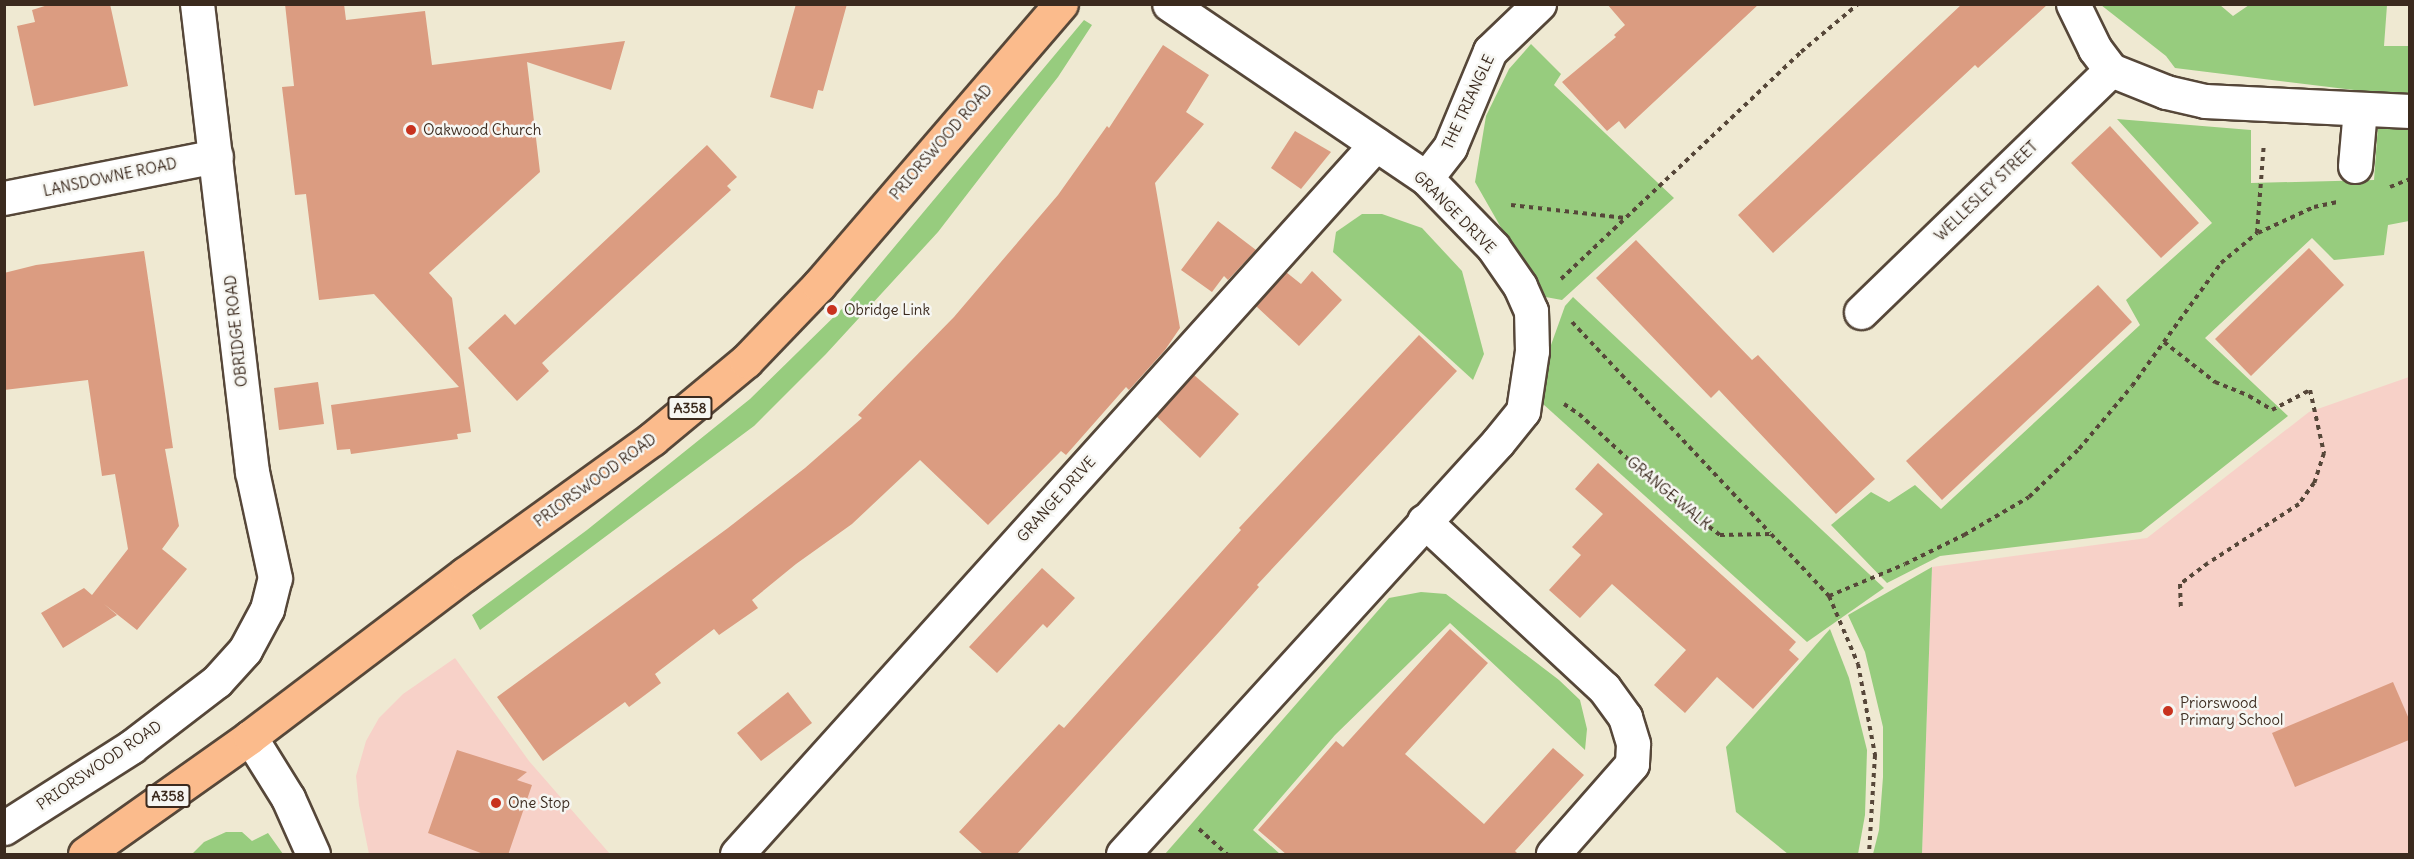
<!DOCTYPE html>
<style>
body{margin:0}
#map{position:relative;width:2414px;height:859px;overflow:hidden;background:#efe9d2;font-family:Delius,sans-serif}
div>[style]{position:absolute}
.built>*{inset:0;background:#f7d1c8}
.green>*{inset:0;background:#97cc7e}
.building>*{inset:0;background:#db9c81}
.path>*{height:4px;margin-top:-2px;transform-origin:0;background:repeating-linear-gradient(90deg,#564739 0 4.5px,transparent 0 9px)}
.roads{filter:drop-shadow(2px 0 #564739) drop-shadow(-2px 0 #564739) drop-shadow(0 2px #564739) drop-shadow(0 -2px #564739)}
.street>*{height:33px;margin:-16.5px;padding:0 16.5px;transform-origin:16.5px;border-radius:16.5px;background:#fff}
.primary>*{height:33px;margin:-16.5px;padding:0 16.5px;transform-origin:16.5px;border-radius:16.5px;background:#fbbb8c}
.dots>*{width:16px;height:16px;translate:-50% -50%;box-sizing:border-box;border:3px solid #f6f6f2;border-radius:50%}
span{translate:-50% -50%;white-space:nowrap;text-align:center;line-height:1.15;-webkit-text-stroke:5px #f6f6f2;paint-order:stroke}
.shield-label span{padding:2px 4px;background:#f6f6f2;border:2px solid;border-radius:4px;-webkit-text-stroke-width:0}
.shield-label{font-size:14px;color:#3b2a1e;font-weight:700}
.street-label{font-size:15px;color:#3b2a1e}
.poi-label{font-size:15px;color:#3b2a1e}
.left{translate:0 -50%;text-align:left}
.frame{position:absolute;inset:0;border:6px solid #3b2a1e;pointer-events:none}
</style>
<div id="map">
<div class="built">
<div style="clip-path:polygon(2409px 377px,2409px 854px,1922px 854px,1932px 567px,2147px 538px,2309px 412px)"></div>
<div style="clip-path:polygon(455px 658px,529px 761px,610px 854px,369px 854px,359px 805px,356px 776px,366px 741px,379px 718px,403px 694px)"></div>
</div>
<div class="green">
<div style="clip-path:polygon(2101px 5px,2220px 5px,2233px 16px,2249px 5px,2387px 5px,2384px 46px,2409px 46px,2409px 221px,2388px 225px,2384px 255px,2334px 260px,2312px 238px,2205px 338px,2288px 416px,2141px 532px,1940px 556px,1887px 583px,1831px 525px,1871px 492px,1889px 502px,1915px 485px,1941px 509px,2140px 325px,2126px 300px,2212px 223px,2117px 119px,2251px 130px,2251px 183px,2374px 180px,2380px 98px,2354px 90px,2175px 68px,2166px 56px)"></div>
<div style="clip-path:polygon(1084px 20px,1092px 25px,1058px 77px,1012px 136px,938px 232px,826px 354px,754px 426px,480px 630px,472px 615px,587px 530px,750px 399px,845px 306px)"></div>
<div style="clip-path:polygon(1531px 44px,1561px 74px,1554px 85px,1674px 198px,1562px 300px,1540px 296px,1475px 182px,1486px 116px,1509px 69px)"></div>
<div style="clip-path:polygon(1362px 214px,1382px 214px,1422px 228px,1462px 271px,1484px 354px,1473px 380px,1333px 252px,1336px 232px)"></div>
<div style="clip-path:polygon(1573px 297px,1884px 588px,1807px 642px,1543px 404px,1551px 345px,1565px 306px)"></div>
<div style="clip-path:polygon(1932px 567px,1922px 854px,1873px 854px,1879px 830px,1883px 777px,1883px 727px,1865px 652px,1848px 615px)"></div>
<div style="clip-path:polygon(1421px 592px,1446px 594px,1559px 680px,1580px 700px,1587px 729px,1585px 750px,1450px 623px,1335px 735px,1253px 830px,1280px 854px,1165px 854px,1389px 598px)"></div>
<div style="clip-path:polygon(1830px 629px,1849px 678px,1867px 750px,1865px 815px,1858px 854px,1788px 854px,1736px 812px,1726px 747px)"></div>
<div style="clip-path:polygon(226px 832px,242px 832px,252px 841px,268px 833px,283px 854px,192px 854px,204px 842px)"></div>
</div>
<div class="building">
<div style="clip-path:polygon(51px 4px,110px 4px,128px 86px,34px 106px,17px 26px,35px 22px,32px 10px)"></div>
<div style="clip-path:polygon(285px 4px,344px 4px,346px 20px,425px 11px,432px 65px,625px 41px,611px 90px,527px 62px,540px 172px,429px 273px,452px 298px,471px 432px,457px 434px,458px 439px,351px 454px,350px 449px,337px 450px,331px 405px,459px 387px,374px 294px,319px 300px,306px 194px,295px 195px,282px 87px,294px 86px)"></div>
<div style="clip-path:polygon(796px 4px,847px 4px,823px 91px,818px 90px,813px 109px,770px 97px)"></div>
<div style="clip-path:polygon(1607px 4px,1759px 4px,1625px 129px,1619px 121px,1607px 131px,1562px 82px,1616px 37px,1614px 35px,1625px 25px)"></div>
<div style="clip-path:polygon(1962px 4px,2048px 4px,1978px 68px,1975px 65px,1773px 253px,1738px 215px)"></div>
<div style="clip-path:polygon(1163px 45px,1209px 75px,1186px 112px,1204px 124px,1155px 183px,1180px 328px,1165px 350px,1129px 390px,1126px 387px,1066px 455px,1061px 451px,988px 525px,920px 460px,852px 524px,796px 564px,752px 600px,758px 608px,719px 635px,714px 629px,655px 674px,661px 683px,629px 707px,625px 702px,543px 761px,497px 697px,728px 528px,805px 468px,862px 418px,858px 415px,954px 317px,1058px 195px,1107px 126px,1109px 128px)"></div>
<div style="clip-path:polygon(2110px 126px,2199px 223px,2161px 258px,2071px 163px)"></div>
<div style="clip-path:polygon(1295px 131px,1331px 152px,1301px 189px,1271px 168px)"></div>
<div style="clip-path:polygon(707px 145px,737px 177px,727px 186px,731px 190px,542px 363px,549px 371px,517px 401px,468px 348px,505px 314px,515px 325px)"></div>
<div style="clip-path:polygon(1218px 221px,1256px 250px,1228px 280px,1224px 276px,1212px 292px,1181px 270px)"></div>
<div style="clip-path:polygon(1636px 240px,1752px 360px,1758px 355px,1875px 479px,1836px 514px,1719px 390px,1711px 398px,1596px 278px)"></div>
<div style="clip-path:polygon(2309px 248px,2344px 285px,2251px 376px,2215px 339px)"></div>
<div style="clip-path:polygon(144px 251px,173px 448px,165px 449px,179px 526px,162px 549px,187px 569px,137px 630px,104px 604px,117px 615px,63px 648px,41px 613px,84px 588px,92px 595px,128px 549px,115px 474px,102px 476px,88px 380px,4px 390px,4px 273px,36px 265px)"></div>
<div style="clip-path:polygon(1312px 271px,1342px 300px,1299px 346px,1256px 306px,1286px 272px,1301px 284px)"></div>
<div style="clip-path:polygon(2098px 285px,2132px 322px,1942px 500px,1906px 461px)"></div>
<div style="clip-path:polygon(1419px 335px,1457px 371px,1257px 585px,1259px 587px,1219px 632px,1016px 855px,984px 855px,959px 832px,1059px 724px,1064px 728px,1241px 530px,1239px 528px)"></div>
<div style="clip-path:polygon(1194px 375px,1239px 414px,1200px 458px,1156px 416px)"></div>
<div style="clip-path:polygon(318px 382px,324px 424px,279px 430px,274px 388px)"></div>
<div style="clip-path:polygon(1598px 463px,1796px 642px,1789px 650px,1799px 659px,1753px 709px,1717px 677px,1685px 713px,1654px 685px,1686px 650px,1612px 584px,1580px 618px,1549px 590px,1581px 555px,1572px 547px,1603px 514px,1575px 489px)"></div>
<div style="clip-path:polygon(1042px 568px,1075px 598px,1047px 628px,1043px 624px,997px 673px,969px 647px)"></div>
<div style="clip-path:polygon(1450px 629px,1488px 663px,1405px 754px,1484px 824px,1553px 748px,1584px 775px,1515px 851px,1519px 855px,1287px 855px,1258px 830px,1336px 741px,1343px 747px)"></div>
<div style="clip-path:polygon(2393px 682px,2409px 719px,2409px 740px,2295px 787px,2272px 733px)"></div>
<div style="clip-path:polygon(788px 692px,812px 723px,761px 761px,737px 733px)"></div>
<div style="clip-path:polygon(457px 750px,527px 772px,517px 780px,532px 785px,508px 855px,486px 855px,428px 833px)"></div>
</div>
<div class="path">
<div style="left:2390px;top:187px;width:22px;rotate:-22deg"></div>
<div style="left:1511px;top:205px;width:115px;rotate:6.5deg"></div>
<div style="left:2258px;top:233px;width:62px;rotate:-24.9deg"></div>
<div style="left:2314px;top:207px;width:24px;rotate:-12deg"></div>
<div style="left:1561px;top:279px;width:330px;rotate:-43.4deg"></div>
<div style="left:1801px;top:52px;width:75px;rotate:-40.1deg"></div>
<div style="left:1572px;top:322px;width:289px;rotate:46.8deg"></div>
<div style="left:2164px;top:342px;width:65px;rotate:38.1deg"></div>
<div style="left:2215px;top:382px;width:37px;rotate:22deg"></div>
<div style="left:2249px;top:396px;width:27px;rotate:31deg"></div>
<div style="left:2272px;top:410px;width:43px;rotate:-27.8deg"></div>
<div style="left:2310px;top:390px;width:65px;rotate:77.5deg"></div>
<div style="left:2324px;top:453px;width:32px;rotate:108deg"></div>
<div style="left:2314px;top:483px;width:26px;rotate:126deg"></div>
<div style="left:2299px;top:504px;width:108px;rotate:147deg"></div>
<div style="left:2208px;top:563px;width:35px;rotate:143deg"></div>
<div style="left:2180px;top:584px;width:27px;rotate:88deg"></div>
<div style="left:1564px;top:404px;width:18px;rotate:34deg"></div>
<div style="left:1579px;top:414px;width:118px;rotate:42.6deg"></div>
<div style="left:1666px;top:494px;width:68px;rotate:37.2deg"></div>
<div style="left:1720px;top:535px;width:51px;rotate:-1.1deg"></div>
<div style="left:1771px;top:534px;width:85px;rotate:46.9deg"></div>
<div style="left:1829px;top:596px;width:74px;rotate:66.9deg"></div>
<div style="left:1858px;top:664px;width:93px;rotate:79.4deg"></div>
<div style="left:1875px;top:755px;width:99px;rotate:93.5deg"></div>
<div style="left:1829px;top:596px;width:82px;rotate:-22.8deg"></div>
<div style="left:1905px;top:564px;width:66px;rotate:-26.2deg"></div>
<div style="left:1964px;top:535px;width:75px;rotate:-30.3deg"></div>
<div style="left:2029px;top:497px;width:69px;rotate:-43.8deg"></div>
<div style="left:2079px;top:449px;width:82px;rotate:-49.9deg"></div>
<div style="left:2132px;top:386px;width:152px;rotate:-54.1deg"></div>
<div style="left:2221px;top:263px;width:47px;rotate:-39.8deg"></div>
<div style="left:2257px;top:233px;width:90px;rotate:-85.6deg"></div>
<div style="left:1199px;top:829px;width:38px;rotate:42deg"></div>
</div>
<div class="roads">
<div class="street">
<div style="left:2073px;top:4px;width:50px;rotate:63.9deg"></div>
<div style="left:2095px;top:49px;width:26px;rotate:53deg"></div>
<div style="left:2111px;top:70px;width:59px;rotate:21.8deg"></div>
<div style="left:2166px;top:92px;width:40px;rotate:13deg"></div>
<div style="left:2205px;top:101px;width:205px;rotate:2.8deg"></div>
<div style="left:2355px;top:166px;width:57px;rotate:-85deg"></div>
<div style="left:1426px;top:178px;width:39px;rotate:-52deg"></div>
<div style="left:1450px;top:147px;width:104px;rotate:-67.4deg"></div>
<div style="left:1490px;top:51px;width:68px;rotate:-43.8deg"></div>
<div style="left:4px;top:198px;width:216px;rotate:-11.2deg"></div>
<div style="left:1861px;top:312px;width:348px;rotate:-44.1deg"></div>
<div style="left:1424px;top:521px;width:246px;rotate:42.9deg"></div>
<div style="left:1604px;top:688px;width:36px;rotate:54deg"></div>
<div style="left:1625px;top:717px;width:28px;rotate:73deg"></div>
<div style="left:1633px;top:744px;width:20px;rotate:93deg"></div>
<div style="left:1632px;top:764px;width:120px;rotate:131.3deg"></div>
<div style="left:250px;top:737px;width:72px;rotate:58.1deg"></div>
<div style="left:288px;top:798px;width:61px;rotate:65.9deg"></div>
<div style="left:4px;top:828px;width:151px;rotate:-32.5deg"></div>
<div style="left:131px;top:747px;width:108px;rotate:-37.5deg"></div>
<div style="left:217px;top:681px;width:42px;rotate:-47.9deg"></div>
<div style="left:245px;top:650px;width:47px;rotate:-61.8deg"></div>
<div style="left:267px;top:609px;width:32px;rotate:-76deg"></div>
<div style="left:275px;top:578px;width:108px;rotate:-102.2deg"></div>
<div style="left:252px;top:472px;width:471px;rotate:-96.7deg"></div>
<div style="left:737px;top:854px;width:955px;rotate:-48.01deg"></div>
<div style="left:1123px;top:854px;width:557px;rotate:-47.69deg"></div>
<div style="left:1498px;top:442px;width:40px;rotate:-51deg"></div>
<div style="left:1523px;top:411px;width:61px;rotate:-81.5deg"></div>
<div style="left:1532px;top:351px;width:40px;rotate:-91.4deg"></div>
<div style="left:1531px;top:311px;width:27px;rotate:-114deg"></div>
<div style="left:1520px;top:286px;width:47px;rotate:-124.7deg"></div>
<div style="left:1493px;top:247px;width:96px;rotate:-134.2deg"></div>
<div style="left:1426px;top:178px;width:310px;rotate:-145.9deg"></div>
</div>
<div class="primary">
<div style="left:85px;top:854px;width:202px;rotate:-35.3deg"></div>
<div style="left:250px;top:737px;width:270px;rotate:-37.2deg"></div>
<div style="left:465px;top:574px;width:231px;rotate:-35.8deg"></div>
<div style="left:652px;top:439px;width:122px;rotate:-39.7deg"></div>
<div style="left:746px;top:361px;width:105px;rotate:-46.2deg"></div>
<div style="left:819px;top:285px;width:371px;rotate:-49.3deg"></div>
</div>
</div>
<div class="dots">
<div style="left:411px;top:130px;background:#c8321e"></div>
<div style="left:832px;top:310px;background:#c8321e"></div>
<div style="left:2168px;top:711px;background:#c8321e"></div>
<div style="left:496px;top:803px;background:#c8321e"></div>
</div>
<div class="shield-label">
<span style="left:690px;top:408px">A358</span>
<span style="left:168px;top:796px">A358</span>
</div>
<div class="street-label">
<span style="left:1468px;top:102px;rotate:-65deg">THE TRIANGLE</span>
<span style="left:941px;top:142px;rotate:-49deg">PRIORSWOOD ROAD</span>
<span style="left:110px;top:177px;rotate:-12deg">LANSDOWNE ROAD</span>
<span style="left:1986px;top:191px;rotate:-44deg">WELLESLEY STREET</span>
<span style="left:1455px;top:212px;rotate:45deg">GRANGE DRIVE</span>
<span style="left:236px;top:331px;rotate:-96deg">OBRIDGE ROAD</span>
<span style="left:595px;top:480px;rotate:-36deg">PRIORSWOOD ROAD</span>
<span style="left:1669px;top:493px;rotate:40deg">GRANGE WALK</span>
<span style="left:1056px;top:499px;rotate:-48deg">GRANGE DRIVE</span>
<span style="left:99px;top:765px;rotate:-34deg">PRIORSWOOD ROAD</span>
</div>
<div class="poi-label">
<span class="left" style="left:423px;top:130px">Oakwood Church</span>
<span class="left" style="left:844px;top:310px">Obridge Link</span>
<span class="left" style="left:2180px;top:711px">Priorswood<br>Primary School</span>
<span class="left" style="left:508px;top:803px">One Stop</span>
</div>
<div class="frame"></div>
</div>
